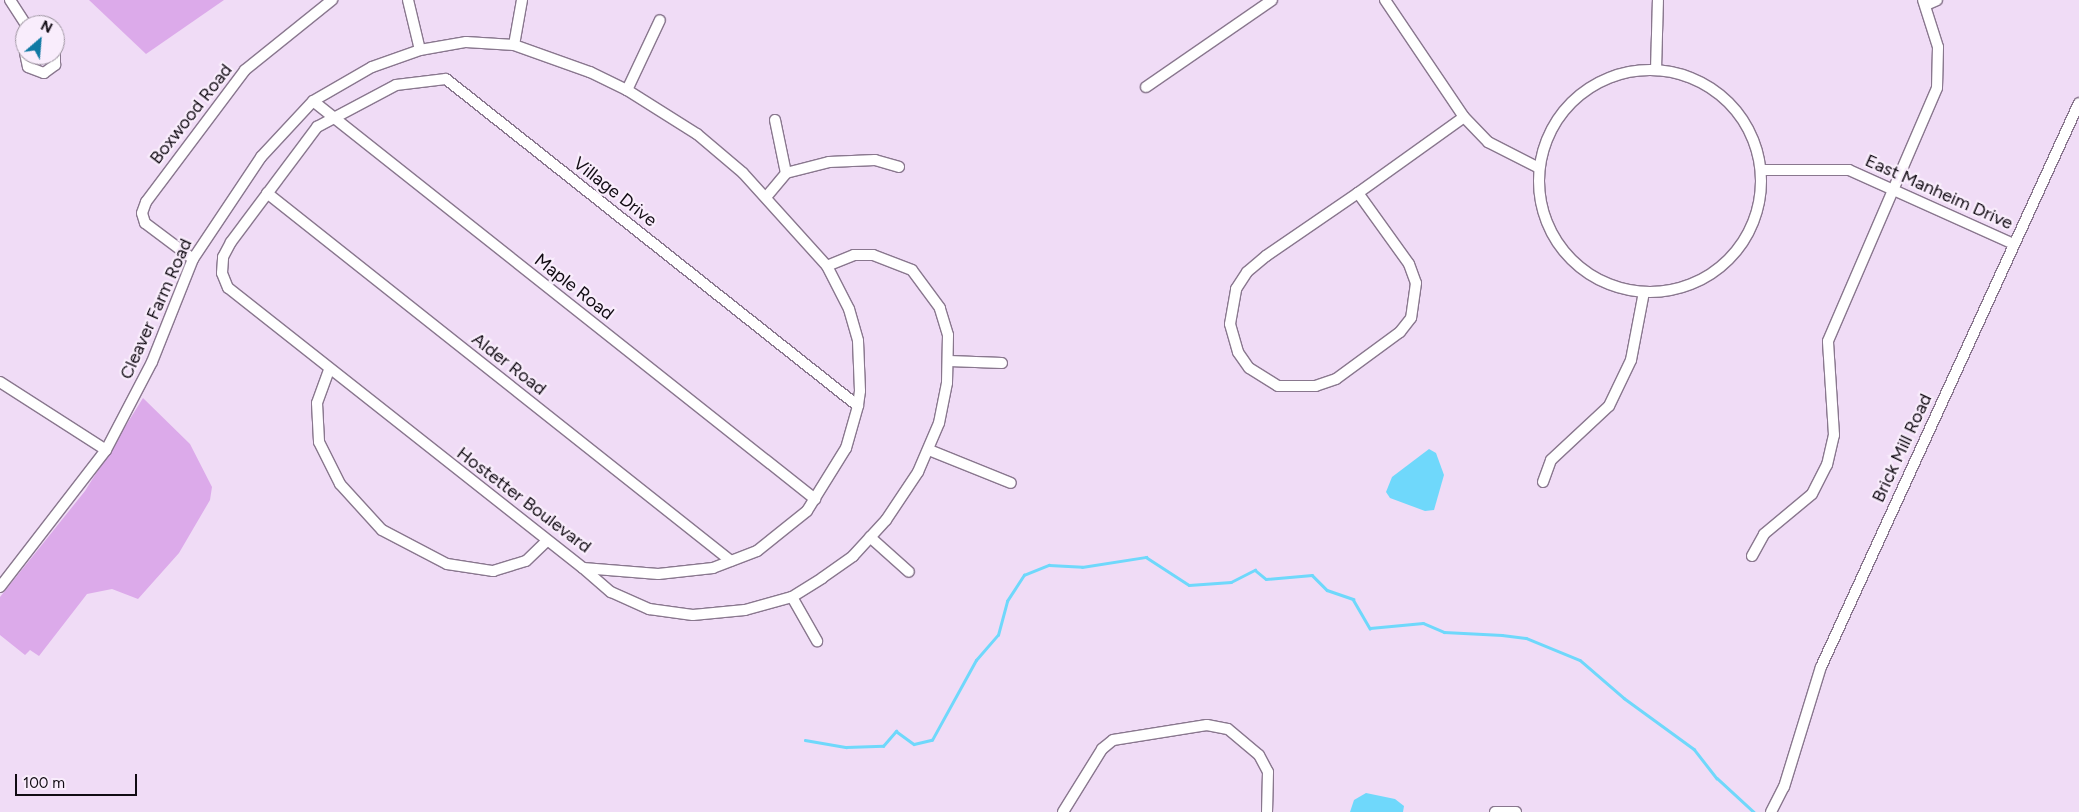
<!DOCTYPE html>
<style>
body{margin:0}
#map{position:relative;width:2079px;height:812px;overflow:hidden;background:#f0dcf6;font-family:Figtree,sans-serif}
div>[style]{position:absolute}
.green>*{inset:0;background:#dcaaea}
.water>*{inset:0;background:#6fd8fb}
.stream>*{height:2.5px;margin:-1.25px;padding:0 1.25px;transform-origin:1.25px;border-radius:1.25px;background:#6fd8fb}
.roads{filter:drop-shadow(1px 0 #89778e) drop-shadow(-1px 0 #89778e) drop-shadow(0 1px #89778e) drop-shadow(0 -1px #89778e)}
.minor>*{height:10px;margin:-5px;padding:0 5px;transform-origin:5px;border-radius:5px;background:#fff}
.minor>.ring{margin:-5px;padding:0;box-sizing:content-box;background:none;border:10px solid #fff;border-radius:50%}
span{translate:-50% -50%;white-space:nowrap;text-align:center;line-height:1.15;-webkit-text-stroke:4.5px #f9edfc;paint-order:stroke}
.street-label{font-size:18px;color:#110b13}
.north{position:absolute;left:15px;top:15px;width:50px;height:50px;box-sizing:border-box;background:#f9edfc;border:1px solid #9c939f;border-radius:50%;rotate:27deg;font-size:14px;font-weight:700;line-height:20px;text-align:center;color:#110b13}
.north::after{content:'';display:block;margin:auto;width:18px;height:22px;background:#107aa4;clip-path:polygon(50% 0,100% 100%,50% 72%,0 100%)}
.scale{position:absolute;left:15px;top:774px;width:122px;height:22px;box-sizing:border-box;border:2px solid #110b13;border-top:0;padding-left:6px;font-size:15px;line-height:18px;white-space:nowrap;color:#110b13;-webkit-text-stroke:4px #f9edfc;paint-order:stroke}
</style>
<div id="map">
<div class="green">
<div style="clip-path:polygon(89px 0,224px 0,146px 54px)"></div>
<div style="clip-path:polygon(143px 398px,190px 444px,212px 487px,210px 500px,179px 553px,138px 599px,112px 589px,87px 594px,39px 656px,30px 650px,25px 655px,0 635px,0 597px,85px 491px)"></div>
</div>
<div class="water">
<div style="clip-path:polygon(1429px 449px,1436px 453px,1444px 475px,1434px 510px,1425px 511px,1390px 498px,1386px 492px,1392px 477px)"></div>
<div style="clip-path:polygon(1366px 793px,1395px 799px,1404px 806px,1403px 812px,1350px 812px,1354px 800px)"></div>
</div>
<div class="stream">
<div style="left:805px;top:740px;width:42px;rotate:9.7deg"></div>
<div style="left:846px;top:747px;width:37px;rotate:-2deg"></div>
<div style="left:883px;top:746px;width:20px;rotate:-49deg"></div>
<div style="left:896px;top:731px;width:22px;rotate:36deg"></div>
<div style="left:914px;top:744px;width:18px;rotate:-13deg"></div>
<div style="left:932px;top:740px;width:91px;rotate:-61.2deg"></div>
<div style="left:976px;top:660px;width:33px;rotate:-49deg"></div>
<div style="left:998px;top:635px;width:35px;rotate:-75deg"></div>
<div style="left:1007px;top:601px;width:31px;rotate:-57deg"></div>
<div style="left:1024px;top:575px;width:27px;rotate:-22deg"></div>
<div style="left:1049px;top:565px;width:33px;rotate:3deg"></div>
<div style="left:1082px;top:567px;width:65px;rotate:-8.9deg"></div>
<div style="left:1146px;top:557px;width:51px;rotate:33.1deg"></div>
<div style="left:1189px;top:585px;width:42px;rotate:-4.1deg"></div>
<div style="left:1231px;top:582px;width:27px;rotate:-27deg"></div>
<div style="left:1255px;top:570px;width:14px;rotate:39deg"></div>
<div style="left:1266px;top:579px;width:46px;rotate:-5deg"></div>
<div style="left:1312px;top:575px;width:21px;rotate:45deg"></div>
<div style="left:1327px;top:590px;width:28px;rotate:19deg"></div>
<div style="left:1353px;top:599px;width:34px;rotate:60deg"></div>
<div style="left:1370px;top:628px;width:53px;rotate:-5.4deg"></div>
<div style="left:1423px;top:623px;width:23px;rotate:23deg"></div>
<div style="left:1444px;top:632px;width:58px;rotate:3deg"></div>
<div style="left:1502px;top:635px;width:24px;rotate:7deg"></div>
<div style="left:1526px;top:638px;width:58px;rotate:22.2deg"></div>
<div style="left:1580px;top:660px;width:58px;rotate:40.8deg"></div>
<div style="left:1624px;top:698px;width:87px;rotate:36.1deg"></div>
<div style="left:1694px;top:749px;width:37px;rotate:52deg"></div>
<div style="left:1717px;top:778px;width:50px;rotate:42.6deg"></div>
</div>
<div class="roads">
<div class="minor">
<div style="left:10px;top:0;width:30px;rotate:57deg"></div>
<div style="left:408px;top:0;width:51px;rotate:76.5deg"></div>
<div style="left:1385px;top:0;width:141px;rotate:56deg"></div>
<div style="left:1464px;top:117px;width:35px;rotate:46deg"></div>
<div style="left:1488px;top:142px;width:57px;rotate:27deg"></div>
<div style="left:1926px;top:5px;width:12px;rotate:-24deg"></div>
<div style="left:514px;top:45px;width:46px;rotate:-79.9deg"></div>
<div style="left:25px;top:53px;width:14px;rotate:78deg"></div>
<div style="left:28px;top:67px;width:17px;rotate:21deg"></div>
<div style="left:44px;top:73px;width:14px;rotate:-36deg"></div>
<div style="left:55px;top:65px;width:16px;rotate:-90deg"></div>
<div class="ring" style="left:1539px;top:70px;width:212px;height:212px"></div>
<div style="left:1656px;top:70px;width:70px;rotate:-88.4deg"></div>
<div style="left:1146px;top:87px;width:153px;rotate:-34.6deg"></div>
<div style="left:627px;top:90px;width:77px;rotate:-64.8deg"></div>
<div style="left:313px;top:101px;width:641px;rotate:38.41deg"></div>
<div style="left:775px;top:120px;width:54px;rotate:78.3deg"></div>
<div style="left:1761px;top:170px;width:88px"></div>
<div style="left:1849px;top:170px;width:181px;rotate:24.2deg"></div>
<div style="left:267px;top:193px;width:592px;rotate:38.42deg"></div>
<div style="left:1358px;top:193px;width:87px;rotate:54.3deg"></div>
<div style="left:1409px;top:264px;width:20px;rotate:70deg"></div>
<div style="left:1416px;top:283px;width:35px;rotate:98deg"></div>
<div style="left:1411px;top:318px;width:18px;rotate:128deg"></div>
<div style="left:1400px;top:332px;width:79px;rotate:143.7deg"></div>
<div style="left:1336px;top:379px;width:21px;rotate:161deg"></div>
<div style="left:1316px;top:386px;width:38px;rotate:180deg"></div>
<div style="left:1278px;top:386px;width:34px;rotate:-148deg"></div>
<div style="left:1249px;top:368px;width:19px;rotate:-125deg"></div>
<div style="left:1238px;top:352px;width:29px;rotate:-106deg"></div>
<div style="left:1230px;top:324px;width:36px;rotate:-80deg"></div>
<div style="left:1236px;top:289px;width:20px;rotate:-57deg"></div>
<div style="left:1247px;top:272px;width:25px;rotate:-40deg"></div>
<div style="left:1266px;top:256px;width:112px;rotate:-34.4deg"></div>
<div style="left:1358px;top:193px;width:130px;rotate:-35.6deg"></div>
<div style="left:767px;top:196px;width:30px;rotate:-50deg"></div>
<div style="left:786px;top:173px;width:44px;rotate:-14.3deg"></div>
<div style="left:829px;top:162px;width:46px;rotate:-2.5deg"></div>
<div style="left:875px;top:160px;width:25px;rotate:16deg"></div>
<div style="left:193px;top:259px;width:60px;rotate:-143.1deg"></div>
<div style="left:145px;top:223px;width:10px;rotate:-107deg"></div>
<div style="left:142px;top:213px;width:12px;rotate:-70deg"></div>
<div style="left:146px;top:202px;width:165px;rotate:-53.1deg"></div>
<div style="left:245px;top:70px;width:112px;rotate:-38.8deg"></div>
<div style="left:949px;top:361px;width:53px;rotate:2.2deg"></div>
<div style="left:329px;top:370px;width:35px;rotate:110deg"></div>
<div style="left:317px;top:403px;width:39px;rotate:87deg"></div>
<div style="left:319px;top:442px;width:47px;rotate:63.4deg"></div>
<div style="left:340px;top:484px;width:62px;rotate:47.6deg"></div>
<div style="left:382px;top:530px;width:73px;rotate:27.6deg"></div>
<div style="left:447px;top:564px;width:47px;rotate:8.7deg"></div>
<div style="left:493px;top:571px;width:34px;rotate:-17deg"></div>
<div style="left:526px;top:561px;width:29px;rotate:-44deg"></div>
<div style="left:0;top:382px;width:126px;rotate:32.7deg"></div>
<div style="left:929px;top:450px;width:88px;rotate:21.9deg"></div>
<div style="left:1543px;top:482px;width:23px;rotate:-70deg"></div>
<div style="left:1551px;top:460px;width:79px;rotate:-43deg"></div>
<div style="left:1609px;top:406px;width:51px;rotate:-64.4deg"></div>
<div style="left:1631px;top:360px;width:69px;rotate:-79.2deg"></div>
<div style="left:870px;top:537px;width:52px;rotate:41.9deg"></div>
<div style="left:1752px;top:556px;width:25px;rotate:-61deg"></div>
<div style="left:1764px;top:534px;width:62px;rotate:-39.8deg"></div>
<div style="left:1812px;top:494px;width:33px;rotate:-63deg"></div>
<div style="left:1827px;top:465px;width:31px;rotate:-77deg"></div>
<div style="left:1834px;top:435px;width:94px;rotate:-93.7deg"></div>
<div style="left:1828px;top:341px;width:275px;rotate:-66.7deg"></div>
<div style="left:1937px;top:88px;width:41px;rotate:-88.6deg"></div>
<div style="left:1938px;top:47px;width:49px;rotate:-107.7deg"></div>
<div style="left:583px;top:568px;width:37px;rotate:41deg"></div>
<div style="left:611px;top:592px;width:42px;rotate:24.1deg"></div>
<div style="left:649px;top:609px;width:44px;rotate:7.8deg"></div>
<div style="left:693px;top:615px;width:52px;rotate:-5.5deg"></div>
<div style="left:745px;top:610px;width:49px;rotate:-15.5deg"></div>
<div style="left:792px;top:597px;width:36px;rotate:-32deg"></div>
<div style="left:822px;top:578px;width:38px;rotate:-35deg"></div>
<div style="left:853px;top:556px;width:49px;rotate:-47.5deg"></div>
<div style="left:886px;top:520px;width:58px;rotate:-56.3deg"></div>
<div style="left:918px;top:472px;width:53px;rotate:-66.8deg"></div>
<div style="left:939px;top:423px;width:41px;rotate:-78.7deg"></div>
<div style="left:947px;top:383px;width:48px;rotate:-88.8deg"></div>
<div style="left:948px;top:335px;width:28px;rotate:-107deg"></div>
<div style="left:940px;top:308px;width:47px;rotate:-126.4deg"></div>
<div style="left:912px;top:270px;width:42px;rotate:-159deg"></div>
<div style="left:873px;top:255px;width:19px;rotate:180deg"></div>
<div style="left:854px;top:255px;width:29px;rotate:158deg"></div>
<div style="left:0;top:587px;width:173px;rotate:-52.3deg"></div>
<div style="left:106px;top:450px;width:99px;rotate:-62.4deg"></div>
<div style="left:152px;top:362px;width:111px;rotate:-68.3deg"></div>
<div style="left:193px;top:259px;width:123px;rotate:-56.3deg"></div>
<div style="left:261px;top:157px;width:76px;rotate:-47.1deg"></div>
<div style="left:313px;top:101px;width:68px;rotate:-30deg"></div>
<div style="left:372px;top:67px;width:51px;rotate:-19.5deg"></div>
<div style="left:420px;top:50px;width:47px;rotate:-9.9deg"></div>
<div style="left:466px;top:42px;width:48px;rotate:3.6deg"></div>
<div style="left:514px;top:45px;width:81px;rotate:19.6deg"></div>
<div style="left:590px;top:72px;width:41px;rotate:25.9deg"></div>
<div style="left:627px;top:90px;width:83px;rotate:32.2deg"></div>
<div style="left:697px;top:134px;width:60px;rotate:40.3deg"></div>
<div style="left:743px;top:173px;width:125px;rotate:47.9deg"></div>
<div style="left:827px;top:266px;width:48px;rotate:62.9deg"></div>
<div style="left:849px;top:309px;width:33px;rotate:74deg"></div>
<div style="left:858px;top:341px;width:50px;rotate:87.7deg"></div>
<div style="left:860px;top:391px;width:15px;rotate:98deg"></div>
<div style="left:858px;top:406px;width:44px;rotate:105.9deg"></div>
<div style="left:846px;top:448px;width:74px;rotate:121.8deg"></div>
<div style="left:807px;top:511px;width:64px;rotate:141.3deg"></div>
<div style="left:757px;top:551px;width:47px;rotate:158.9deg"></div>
<div style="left:713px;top:568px;width:55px;rotate:173.8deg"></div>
<div style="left:658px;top:574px;width:75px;rotate:-175.4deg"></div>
<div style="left:583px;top:568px;width:452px;rotate:-141.7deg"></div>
<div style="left:228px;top:288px;width:16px;rotate:-112deg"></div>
<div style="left:222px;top:273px;width:16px;rotate:-86deg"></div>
<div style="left:223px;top:257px;width:17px;rotate:-62deg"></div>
<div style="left:231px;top:242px;width:144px;rotate:-53.2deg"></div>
<div style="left:317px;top:127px;width:89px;rotate:-28deg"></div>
<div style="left:396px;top:85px;width:50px;rotate:-6.8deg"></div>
<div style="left:446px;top:79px;width:526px;rotate:38.44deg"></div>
<div style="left:792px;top:597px;width:51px;rotate:60.4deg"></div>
<div style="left:1063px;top:812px;width:74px;rotate:-58.2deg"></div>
<div style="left:1102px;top:749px;width:14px;rotate:-39deg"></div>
<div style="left:1113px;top:740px;width:95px;rotate:-9.1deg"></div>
<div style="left:1207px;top:725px;width:21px;rotate:11deg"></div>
<div style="left:1228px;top:729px;width:40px;rotate:40deg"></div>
<div style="left:1259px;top:755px;width:19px;rotate:62deg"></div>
<div style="left:1268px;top:772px;width:40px;rotate:91.4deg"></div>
<div style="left:1495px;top:812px;width:21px"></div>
<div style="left:1771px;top:812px;width:28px;rotate:-63deg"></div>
<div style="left:1784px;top:787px;width:126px;rotate:-72.9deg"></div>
<div style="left:1821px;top:667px;width:620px;rotate:-65.42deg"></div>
</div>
</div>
<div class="street-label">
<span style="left:191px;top:114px;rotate:-52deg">Boxwood Road</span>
<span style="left:615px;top:192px;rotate:38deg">Village Drive</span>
<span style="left:1939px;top:192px;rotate:24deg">East Manheim Drive</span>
<span style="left:574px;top:287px;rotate:38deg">Maple Road</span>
<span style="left:156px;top:309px;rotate:-66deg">Cleaver Farm Road</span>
<span style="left:509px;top:364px;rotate:38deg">Alder Road</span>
<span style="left:1902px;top:448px;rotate:-65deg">Brick Mill Road</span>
<span style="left:524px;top:500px;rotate:37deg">Hostetter Boulevard</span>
</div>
<div class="north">N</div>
<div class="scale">100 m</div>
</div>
